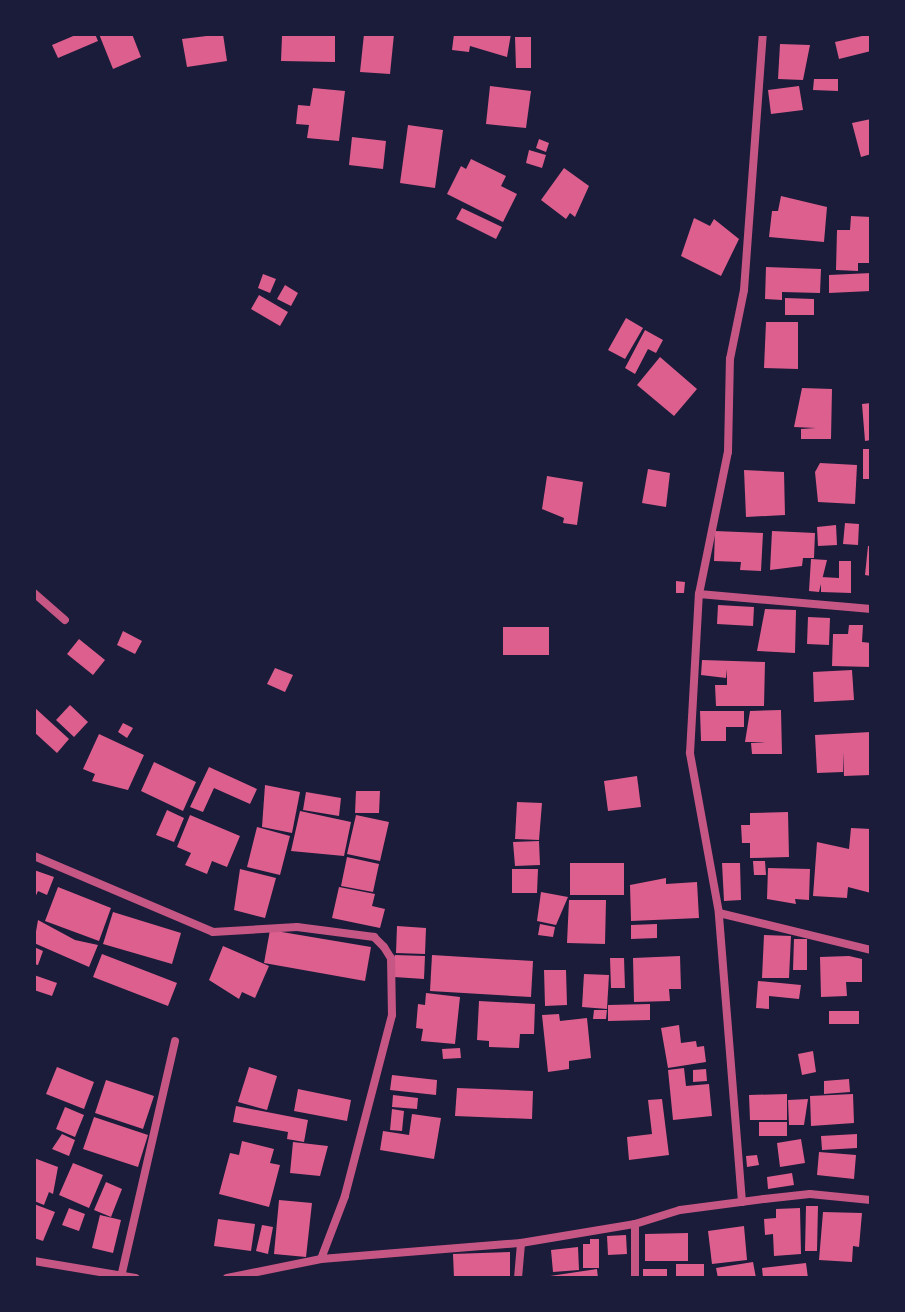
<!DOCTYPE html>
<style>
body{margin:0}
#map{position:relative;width:905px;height:1312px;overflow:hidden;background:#1b1b3a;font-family:"Asap Condensed",sans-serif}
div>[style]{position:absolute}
.building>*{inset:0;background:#dd5f8e}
.minor>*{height:8px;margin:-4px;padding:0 4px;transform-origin:4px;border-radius:4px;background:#c65784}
span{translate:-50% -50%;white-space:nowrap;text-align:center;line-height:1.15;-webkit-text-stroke:8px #1b1b3a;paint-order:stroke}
.frame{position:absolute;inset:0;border:36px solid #1b1b3a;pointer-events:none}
</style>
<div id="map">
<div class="building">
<div style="clip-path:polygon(78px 34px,95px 34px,98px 41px,58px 58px,52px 45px)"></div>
<div style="clip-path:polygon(99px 34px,132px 34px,141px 57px,113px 69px)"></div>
<div style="clip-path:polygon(223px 34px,227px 61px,187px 67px,182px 39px)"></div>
<div style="clip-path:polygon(295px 34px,335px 34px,335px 62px,281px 61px,282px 36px)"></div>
<div style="clip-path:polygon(364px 34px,394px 34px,390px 74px,360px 72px)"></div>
<div style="clip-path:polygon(454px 34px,511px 34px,507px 57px,470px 46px,469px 52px,452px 50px)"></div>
<div style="clip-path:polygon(871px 34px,871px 51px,839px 59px,835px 42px)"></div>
<div style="clip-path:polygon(515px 37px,531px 37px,531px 68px,516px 68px)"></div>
<div style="clip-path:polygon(780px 44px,810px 45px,803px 80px,778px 79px)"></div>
<div style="clip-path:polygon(814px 79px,838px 79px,838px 91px,813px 90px)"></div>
<div style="clip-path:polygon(490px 86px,531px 91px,526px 128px,486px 124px)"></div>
<div style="clip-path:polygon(799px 86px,803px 110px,771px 114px,768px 90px)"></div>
<div style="clip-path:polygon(313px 88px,345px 91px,339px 141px,307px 138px,309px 125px,296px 124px,298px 105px,310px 106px)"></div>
<div style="clip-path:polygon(871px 119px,871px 154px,861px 157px,852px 123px)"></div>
<div style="clip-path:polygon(408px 125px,443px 130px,435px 188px,400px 183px)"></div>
<div style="clip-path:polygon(352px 137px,386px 141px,383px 169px,349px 165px)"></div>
<div style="clip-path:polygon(539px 139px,549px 143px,546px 152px,536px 148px)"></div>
<div style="clip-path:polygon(529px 150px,546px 155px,542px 168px,526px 163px)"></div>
<div style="clip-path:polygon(471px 159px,506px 176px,501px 186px,517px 194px,503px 222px,447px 194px,461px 166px,466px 169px)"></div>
<div style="clip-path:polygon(564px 168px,589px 186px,575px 217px,570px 213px,566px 219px,541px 200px)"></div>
<div style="clip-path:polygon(781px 196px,827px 207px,824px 242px,769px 237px,772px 211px,778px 211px)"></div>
<div style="clip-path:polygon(462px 208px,502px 227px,496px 239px,456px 219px)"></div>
<div style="clip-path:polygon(851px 216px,871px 217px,871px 263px,858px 263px,858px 271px,836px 270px,837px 230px,850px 230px)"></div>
<div style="clip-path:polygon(694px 218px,710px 226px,714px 219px,739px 239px,721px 276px,681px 256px)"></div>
<div style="clip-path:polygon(766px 267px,821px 269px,820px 293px,782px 292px,782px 300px,765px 299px)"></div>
<div style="clip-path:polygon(871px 273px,871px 291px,829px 293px,829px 275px)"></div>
<div style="clip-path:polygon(263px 274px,276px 279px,270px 293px,258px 288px)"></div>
<div style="clip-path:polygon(285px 285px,298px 293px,291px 306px,277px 299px)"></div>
<div style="clip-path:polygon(259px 295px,288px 312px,280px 326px,251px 309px)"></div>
<div style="clip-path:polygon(785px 298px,814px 299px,814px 315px,785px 315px)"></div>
<div style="clip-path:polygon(626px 318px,643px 328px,625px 359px,608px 350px)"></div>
<div style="clip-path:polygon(766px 322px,798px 322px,798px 369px,764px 368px)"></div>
<div style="clip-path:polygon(645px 330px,663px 340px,656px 353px,648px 349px,635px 374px,625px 368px)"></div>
<div style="clip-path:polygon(660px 357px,697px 389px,674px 416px,637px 385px)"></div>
<div style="clip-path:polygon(802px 388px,832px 389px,831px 439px,801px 439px,801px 429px,816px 428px,794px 427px)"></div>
<div style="clip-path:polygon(871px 403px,871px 440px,865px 441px,862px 404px)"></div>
<div style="clip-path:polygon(863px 449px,871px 449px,871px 479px,863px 479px)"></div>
<div style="clip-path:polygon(820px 463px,857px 465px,855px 504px,818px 502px,815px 472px)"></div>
<div style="clip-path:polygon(648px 469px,670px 473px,666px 507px,642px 503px)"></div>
<div style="clip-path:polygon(744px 470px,784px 472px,785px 515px,746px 517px)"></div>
<div style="clip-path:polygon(547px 476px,583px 482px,577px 525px,563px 523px,564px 518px,542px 509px)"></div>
<div style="clip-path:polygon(845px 523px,859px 524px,858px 545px,843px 544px)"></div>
<div style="clip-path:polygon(836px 525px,837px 545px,818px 546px,817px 527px)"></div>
<div style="clip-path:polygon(715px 531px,763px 533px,761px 571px,740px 570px,741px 562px,714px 561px)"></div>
<div style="clip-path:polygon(772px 531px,815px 533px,814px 558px,803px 558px,802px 566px,770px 570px)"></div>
<div style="clip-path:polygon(868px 546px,871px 546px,871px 576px,865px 575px)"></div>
<div style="clip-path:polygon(811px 559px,827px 560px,819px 592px,809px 591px)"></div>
<div style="clip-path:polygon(839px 561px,851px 561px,851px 593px,821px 592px,821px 577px,839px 578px)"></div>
<div style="clip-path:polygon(676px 581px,685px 582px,684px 593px,676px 593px)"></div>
<div style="clip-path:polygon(718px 605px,754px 607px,753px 626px,717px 624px)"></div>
<div style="clip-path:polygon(765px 609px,796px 610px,795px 653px,757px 651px)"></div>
<div style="clip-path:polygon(808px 617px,830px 618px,829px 645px,807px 644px)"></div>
<div style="clip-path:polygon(849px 625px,863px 625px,862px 642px,871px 643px,871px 667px,832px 666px,833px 634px,848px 634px)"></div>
<div style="clip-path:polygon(503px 627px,549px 627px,549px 655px,503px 655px)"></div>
<div style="clip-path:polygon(123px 631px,142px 641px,135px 654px,117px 645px)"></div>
<div style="clip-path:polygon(79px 639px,105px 660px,93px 675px,67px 654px)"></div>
<div style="clip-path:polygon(702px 660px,765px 662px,764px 706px,716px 706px,715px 685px,727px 685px,727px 669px,726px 678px,701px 675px)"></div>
<div style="clip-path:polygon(275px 668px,293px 675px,285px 692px,267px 684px)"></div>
<div style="clip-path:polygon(852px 670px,854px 700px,814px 702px,813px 672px)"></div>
<div style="clip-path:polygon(70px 705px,88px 722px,74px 737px,56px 720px)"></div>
<div style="clip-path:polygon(34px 707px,69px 739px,57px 753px,34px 732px)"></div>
<div style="clip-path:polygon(781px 710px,782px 754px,752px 754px,751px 743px,766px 742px,745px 742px,750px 711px)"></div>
<div style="clip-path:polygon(700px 711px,744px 711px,744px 727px,726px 727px,726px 741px,701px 741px)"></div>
<div style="clip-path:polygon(123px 723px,133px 728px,127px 738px,118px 732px)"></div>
<div style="clip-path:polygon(871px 732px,871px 775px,844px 776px,843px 752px,843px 772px,817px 773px,815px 735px)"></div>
<div style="clip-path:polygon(99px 734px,144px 755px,128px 790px,92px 781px,95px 774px,83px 769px)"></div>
<div style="clip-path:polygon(154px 762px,196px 782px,183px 811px,141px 791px)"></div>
<div style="clip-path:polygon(209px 767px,257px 789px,250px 804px,214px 788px,203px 812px,190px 807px)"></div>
<div style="clip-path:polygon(637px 776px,641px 807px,608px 811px,604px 781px)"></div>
<div style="clip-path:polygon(265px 785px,300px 792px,292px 833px,262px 827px)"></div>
<div style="clip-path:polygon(356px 791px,380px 791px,379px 813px,355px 813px)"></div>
<div style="clip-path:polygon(306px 792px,341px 798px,339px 816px,303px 810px)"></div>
<div style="clip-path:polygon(517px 802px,542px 803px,539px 840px,515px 839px)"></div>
<div style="clip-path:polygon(167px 810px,184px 818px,174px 842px,156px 835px)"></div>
<div style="clip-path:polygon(300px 811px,351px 822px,344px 856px,291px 851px)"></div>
<div style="clip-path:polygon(788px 812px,789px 857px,750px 858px,750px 843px,742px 843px,741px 825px,750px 825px,750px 813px)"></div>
<div style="clip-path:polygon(190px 815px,240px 836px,227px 867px,212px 861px,207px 874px,185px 865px,191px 853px,177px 847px)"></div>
<div style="clip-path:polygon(356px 815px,389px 822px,380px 861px,347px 854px)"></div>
<div style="clip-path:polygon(257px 827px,290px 836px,280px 875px,247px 867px)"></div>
<div style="clip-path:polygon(851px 828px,871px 829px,871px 893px,848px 887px,847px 898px,813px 896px,817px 842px,849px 849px)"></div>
<div style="clip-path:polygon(539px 841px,540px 865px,515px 866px,513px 842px)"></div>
<div style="clip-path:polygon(347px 857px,379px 864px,373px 892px,341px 886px)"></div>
<div style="clip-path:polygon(753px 861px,765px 861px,766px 875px,754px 875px)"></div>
<div style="clip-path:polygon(570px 863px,624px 863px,624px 895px,570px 895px)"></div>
<div style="clip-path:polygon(722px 863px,740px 863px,741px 900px,724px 901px)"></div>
<div style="clip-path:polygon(768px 868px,810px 869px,809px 900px,795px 899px,796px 904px,767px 899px)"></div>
<div style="clip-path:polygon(240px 869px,276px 878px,265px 918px,234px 910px)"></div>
<div style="clip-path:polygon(512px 869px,538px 869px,537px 893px,512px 893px)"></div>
<div style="clip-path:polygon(34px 870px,54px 877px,47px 895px,38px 891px,34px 900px)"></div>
<div style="clip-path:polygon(666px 878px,666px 884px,697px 882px,699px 918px,631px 921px,630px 885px)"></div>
<div style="clip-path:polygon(58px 887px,111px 908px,99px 941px,45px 921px)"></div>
<div style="clip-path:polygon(339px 887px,375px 894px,372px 906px,385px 909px,380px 928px,332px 918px)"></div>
<div style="clip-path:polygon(541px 892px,568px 897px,556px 925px,537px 921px)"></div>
<div style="clip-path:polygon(569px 900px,606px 900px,605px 944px,567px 943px)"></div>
<div style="clip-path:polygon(113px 912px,181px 933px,172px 964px,103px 944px)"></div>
<div style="clip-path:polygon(38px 920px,75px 940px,98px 945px,89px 967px,34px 943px)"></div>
<div style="clip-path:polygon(540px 924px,555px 927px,553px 937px,538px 935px)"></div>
<div style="clip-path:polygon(657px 924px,657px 938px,631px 939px,631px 925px)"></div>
<div style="clip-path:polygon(397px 926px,426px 928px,425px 954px,396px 953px)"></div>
<div style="clip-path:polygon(270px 930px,371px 947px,365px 981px,264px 963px)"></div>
<div style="clip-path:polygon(764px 935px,791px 936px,789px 978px,762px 978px)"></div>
<div style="clip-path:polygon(794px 939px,807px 939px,807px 970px,793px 970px)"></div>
<div style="clip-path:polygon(223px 946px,269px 966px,255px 998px,242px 992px,239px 999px,209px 980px)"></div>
<div style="clip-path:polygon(34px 947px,43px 951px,38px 965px,34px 964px)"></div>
<div style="clip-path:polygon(102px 954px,177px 983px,168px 1006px,93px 977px)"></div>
<div style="clip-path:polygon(395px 955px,425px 956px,424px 979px,394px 977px)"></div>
<div style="clip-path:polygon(432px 955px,533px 961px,531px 997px,430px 991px)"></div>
<div style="clip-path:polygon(680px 956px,681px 989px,669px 989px,670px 1001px,634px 1002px,633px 958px)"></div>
<div style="clip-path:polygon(849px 956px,862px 959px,862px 982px,846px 982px,847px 996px,821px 997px,820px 957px)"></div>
<div style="clip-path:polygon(610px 958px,624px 958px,625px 988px,611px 988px)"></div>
<div style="clip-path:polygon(544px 970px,566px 970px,567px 1005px,545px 1006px)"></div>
<div style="clip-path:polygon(584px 974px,609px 975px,607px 1009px,582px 1007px)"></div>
<div style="clip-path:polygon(34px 975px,57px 983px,52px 996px,34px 990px)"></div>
<div style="clip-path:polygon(758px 981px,801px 985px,799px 999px,769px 996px,769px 1009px,756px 1008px)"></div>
<div style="clip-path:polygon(426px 993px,460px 997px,455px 1044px,421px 1041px,423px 1029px,416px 1028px,418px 1004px,425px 1005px)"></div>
<div style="clip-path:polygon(479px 1001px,535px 1004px,534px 1034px,520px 1034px,519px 1048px,489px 1047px,489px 1041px,477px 1040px)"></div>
<div style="clip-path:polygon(650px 1004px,650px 1020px,608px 1021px,608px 1005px)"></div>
<div style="clip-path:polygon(594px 1010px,607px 1010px,606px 1019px,593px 1019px)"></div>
<div style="clip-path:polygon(829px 1011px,859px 1011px,859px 1024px,829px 1024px)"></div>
<div style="clip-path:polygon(559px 1014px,560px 1021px,587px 1018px,591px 1058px,569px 1061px,569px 1069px,548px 1072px,542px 1015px)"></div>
<div style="clip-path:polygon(679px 1025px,681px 1043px,696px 1041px,697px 1047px,704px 1046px,706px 1062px,668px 1068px,661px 1028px)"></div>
<div style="clip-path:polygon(460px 1048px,461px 1058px,443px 1059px,442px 1049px)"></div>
<div style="clip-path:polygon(813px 1051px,816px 1072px,802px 1075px,798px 1054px)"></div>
<div style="clip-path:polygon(57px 1067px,94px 1082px,84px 1109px,46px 1094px)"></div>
<div style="clip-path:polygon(249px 1067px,277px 1076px,267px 1110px,238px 1102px)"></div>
<div style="clip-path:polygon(684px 1068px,686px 1086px,709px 1084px,712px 1116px,673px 1120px,668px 1070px)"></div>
<div style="clip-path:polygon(706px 1069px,707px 1081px,693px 1082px,693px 1070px)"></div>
<div style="clip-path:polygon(392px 1075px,437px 1080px,436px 1095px,390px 1090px)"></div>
<div style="clip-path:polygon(849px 1079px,850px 1092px,824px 1094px,824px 1081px)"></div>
<div style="clip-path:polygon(106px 1080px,154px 1096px,143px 1129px,95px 1113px)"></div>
<div style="clip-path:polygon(457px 1088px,533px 1091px,532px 1119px,455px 1116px)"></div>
<div style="clip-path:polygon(298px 1089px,351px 1100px,347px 1121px,294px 1111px)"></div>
<div style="clip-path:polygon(787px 1094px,787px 1120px,750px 1120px,749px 1095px)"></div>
<div style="clip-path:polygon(853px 1094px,854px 1123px,811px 1126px,810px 1096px)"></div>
<div style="clip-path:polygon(393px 1095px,418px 1098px,417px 1109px,392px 1107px)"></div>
<div style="clip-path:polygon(662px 1099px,669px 1155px,629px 1160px,627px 1137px,652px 1134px,648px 1100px)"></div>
<div style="clip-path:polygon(808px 1099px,804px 1125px,789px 1125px,788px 1100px)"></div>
<div style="clip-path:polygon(236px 1106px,308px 1120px,304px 1142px,287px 1139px,288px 1132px,233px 1122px)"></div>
<div style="clip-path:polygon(65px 1107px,84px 1115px,75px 1137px,56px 1129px)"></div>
<div style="clip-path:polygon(392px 1109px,404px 1111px,402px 1131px,390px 1130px)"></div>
<div style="clip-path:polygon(412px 1114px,441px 1118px,434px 1159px,380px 1150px,383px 1131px,409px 1135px)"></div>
<div style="clip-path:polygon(94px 1117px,148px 1135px,138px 1167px,83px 1149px)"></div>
<div style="clip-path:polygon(759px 1122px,787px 1122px,787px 1136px,759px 1136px)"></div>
<div style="clip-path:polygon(62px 1134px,75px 1140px,69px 1156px,52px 1149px)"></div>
<div style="clip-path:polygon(857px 1134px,857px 1148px,822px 1150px,821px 1136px)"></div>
<div style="clip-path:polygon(801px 1139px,805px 1163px,780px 1167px,777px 1143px)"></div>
<div style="clip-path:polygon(242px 1141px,274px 1149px,270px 1163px,280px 1165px,269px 1207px,219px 1194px,230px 1153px,239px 1155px)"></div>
<div style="clip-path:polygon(293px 1142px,328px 1146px,320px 1176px,290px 1173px)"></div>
<div style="clip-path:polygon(819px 1152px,856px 1155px,854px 1179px,817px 1175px)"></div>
<div style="clip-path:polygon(757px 1155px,759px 1165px,747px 1167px,746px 1156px)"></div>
<div style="clip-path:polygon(34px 1158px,58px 1167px,53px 1194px,49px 1192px,44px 1205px,34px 1201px)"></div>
<div style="clip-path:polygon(73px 1163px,103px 1175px,89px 1208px,59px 1195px)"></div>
<div style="clip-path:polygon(792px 1173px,794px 1185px,768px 1189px,767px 1177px)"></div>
<div style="clip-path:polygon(106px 1182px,122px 1189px,111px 1217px,94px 1210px)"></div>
<div style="clip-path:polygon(279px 1200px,312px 1203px,306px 1257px,274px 1254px)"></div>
<div style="clip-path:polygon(34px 1204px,55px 1212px,43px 1241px,34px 1238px)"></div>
<div style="clip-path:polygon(806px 1206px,818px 1206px,817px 1251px,805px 1251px)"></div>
<div style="clip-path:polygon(69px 1208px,85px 1214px,79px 1231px,62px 1225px)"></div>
<div style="clip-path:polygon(800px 1208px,801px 1254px,774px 1256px,773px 1234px,765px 1235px,764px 1219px,776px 1218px,776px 1209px)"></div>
<div style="clip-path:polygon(823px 1212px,862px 1213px,859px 1247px,853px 1246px,852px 1262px,819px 1260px)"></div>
<div style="clip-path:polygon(100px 1215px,121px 1220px,113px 1253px,92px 1248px)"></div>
<div style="clip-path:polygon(218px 1219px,255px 1224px,251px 1251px,214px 1246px)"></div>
<div style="clip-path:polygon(262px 1225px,273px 1227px,268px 1254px,256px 1251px)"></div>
<div style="clip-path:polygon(744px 1226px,747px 1260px,712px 1264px,708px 1231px)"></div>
<div style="clip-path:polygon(688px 1233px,688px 1261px,645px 1261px,645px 1234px)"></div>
<div style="clip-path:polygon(626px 1235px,627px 1254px,608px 1255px,607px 1236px)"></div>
<div style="clip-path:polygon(590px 1239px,599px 1239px,599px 1268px,583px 1268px,583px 1244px,590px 1244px)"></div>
<div style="clip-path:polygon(578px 1247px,579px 1270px,553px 1272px,551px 1250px)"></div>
<div style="clip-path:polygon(510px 1252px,510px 1278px,454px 1278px,453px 1254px)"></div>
<div style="clip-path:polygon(753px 1262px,756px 1278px,718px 1278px,716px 1268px)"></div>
<div style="clip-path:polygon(806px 1263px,808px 1278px,763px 1278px,762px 1268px)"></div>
<div style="clip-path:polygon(676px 1264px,704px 1264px,704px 1278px,676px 1278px)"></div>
<div style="clip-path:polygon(597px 1269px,598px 1278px,550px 1278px,550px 1276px)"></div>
<div style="clip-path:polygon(643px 1269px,667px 1269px,667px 1278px,643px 1278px)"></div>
</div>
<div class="minor">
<div style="left:34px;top:593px;width:41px;rotate:41.1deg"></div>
<div style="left:699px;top:594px;width:173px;rotate:5deg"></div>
<div style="left:34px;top:856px;width:194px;rotate:23deg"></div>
<div style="left:213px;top:932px;width:84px;rotate:-3.4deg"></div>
<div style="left:297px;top:927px;width:78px;rotate:7.4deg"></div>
<div style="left:374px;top:937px;width:14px;rotate:45deg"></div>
<div style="left:384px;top:947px;width:13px;rotate:58deg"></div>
<div style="left:391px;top:958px;width:57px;rotate:89deg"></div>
<div style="left:392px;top:1015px;width:187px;rotate:104.6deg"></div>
<div style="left:345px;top:1196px;width:67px;rotate:110.9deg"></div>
<div style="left:719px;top:913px;width:156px;rotate:13.7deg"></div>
<div style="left:742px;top:1202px;width:290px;rotate:-94.6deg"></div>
<div style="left:719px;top:913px;width:163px;rotate:-100.3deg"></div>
<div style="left:690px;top:753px;width:159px;rotate:-86.8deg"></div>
<div style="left:699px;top:594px;width:145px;rotate:-78.5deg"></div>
<div style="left:728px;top:452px;width:93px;rotate:-88.8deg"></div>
<div style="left:730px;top:359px;width:70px;rotate:-78.5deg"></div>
<div style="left:744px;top:290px;width:257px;rotate:-85.8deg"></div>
<div style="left:34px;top:1261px;width:103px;rotate:9.5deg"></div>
<div style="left:121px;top:1277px;width:242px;rotate:-77.1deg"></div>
<div style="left:227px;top:1278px;width:96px;rotate:-11.4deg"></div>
<div style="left:321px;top:1259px;width:201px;rotate:-4.6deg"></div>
<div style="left:521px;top:1243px;width:116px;rotate:-9.5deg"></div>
<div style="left:635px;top:1224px;width:47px;rotate:-17.3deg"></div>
<div style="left:680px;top:1210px;width:85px;rotate:-7.5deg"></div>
<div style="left:764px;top:1199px;width:46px;rotate:-6.2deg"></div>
<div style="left:810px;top:1194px;width:61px;rotate:5.6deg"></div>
<div style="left:518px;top:1278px;width:35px;rotate:-85deg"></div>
<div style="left:635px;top:1278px;width:54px;rotate:-90deg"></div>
</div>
<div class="frame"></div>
</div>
